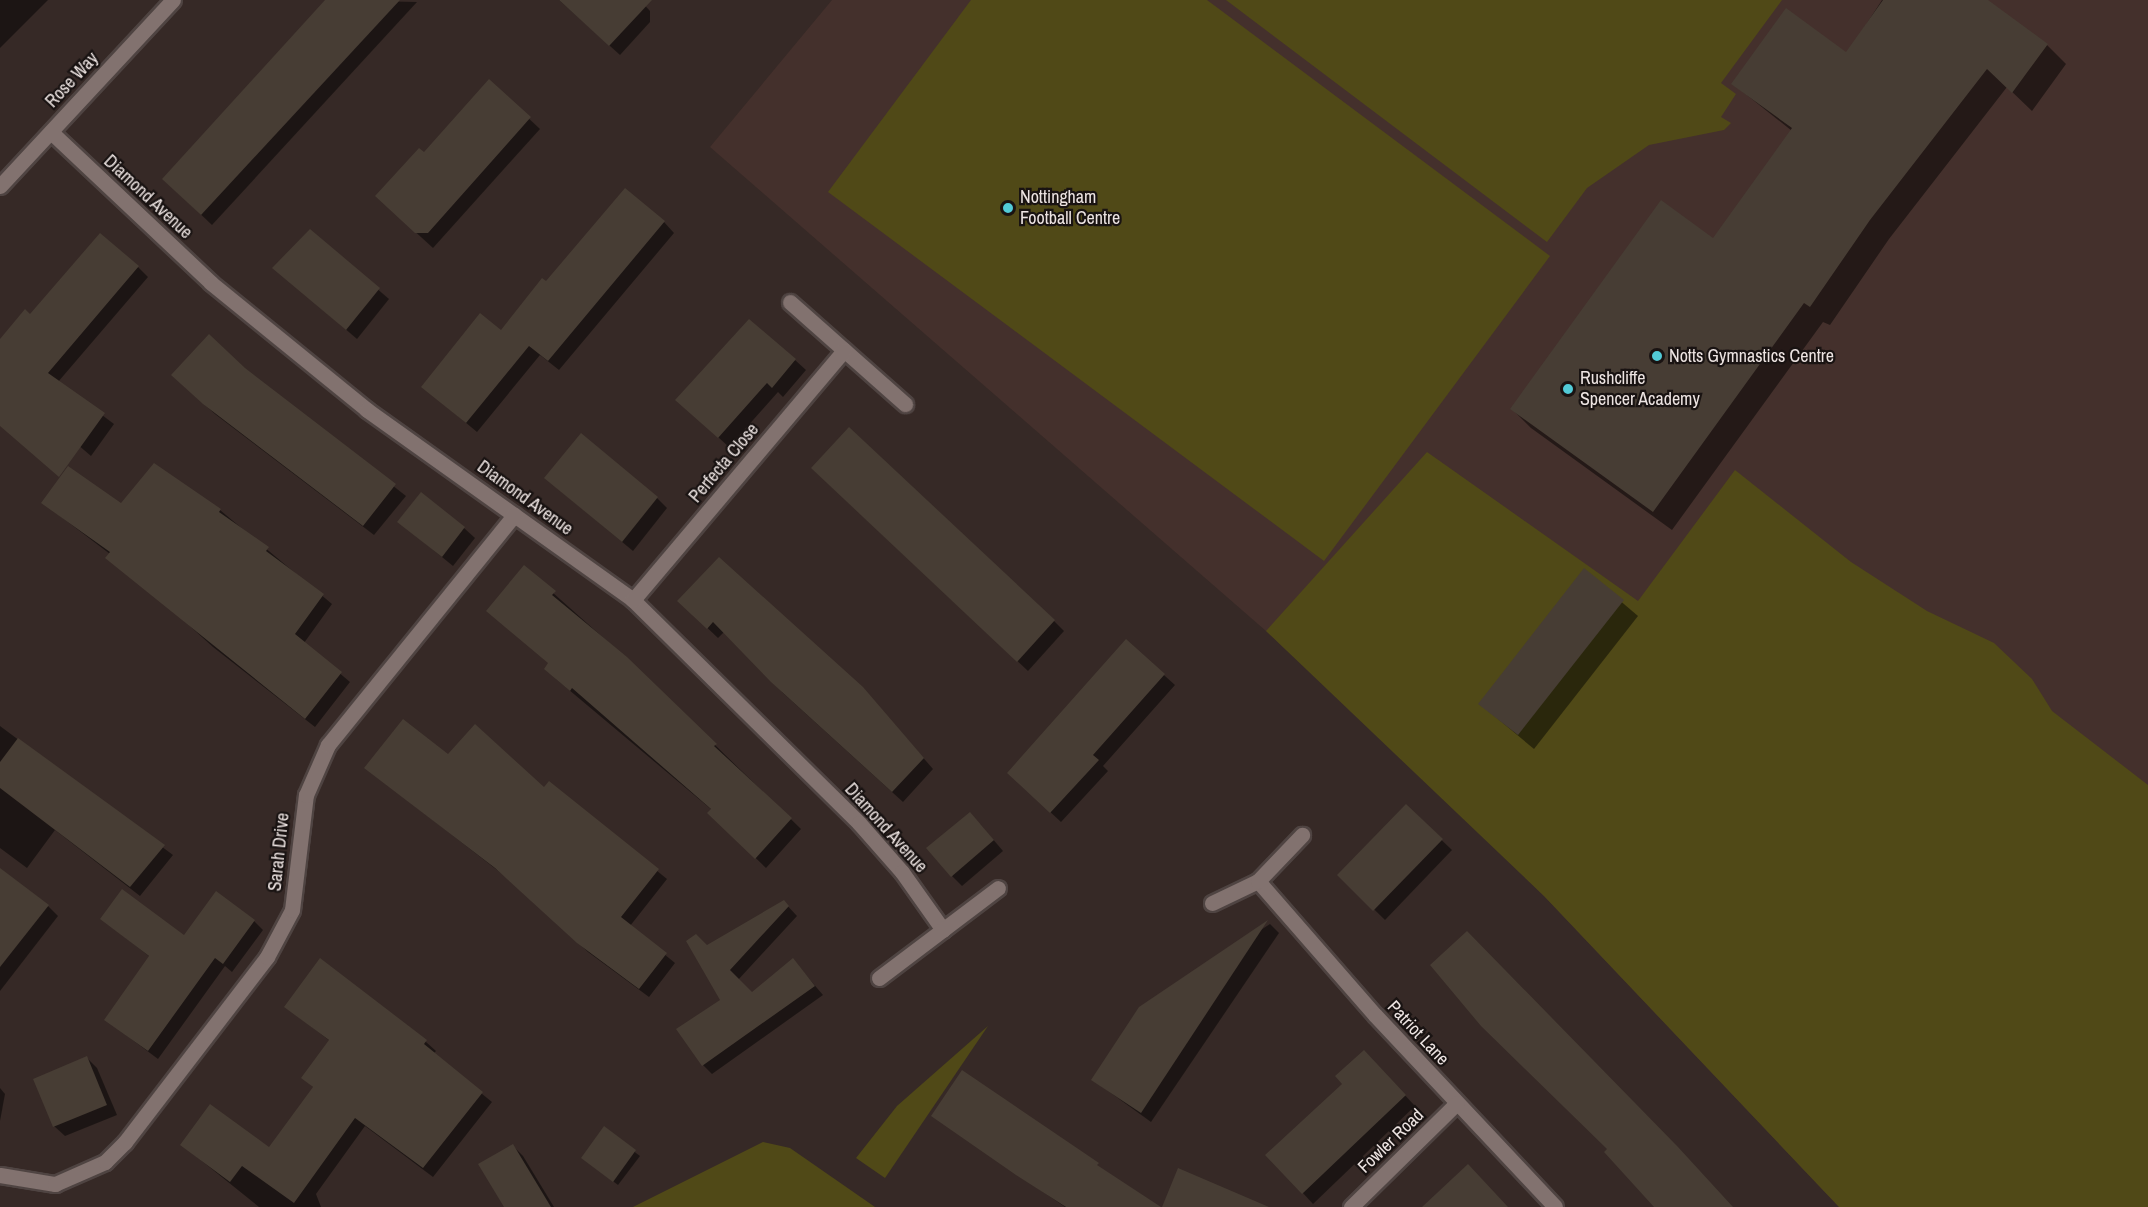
<!DOCTYPE html>
<style>
body{margin:0}
#map{position:relative;width:2148px;height:1207px;overflow:hidden;background:#362926;font-family:"Archivo Narrow",sans-serif}
div>[style]{position:absolute}
.built>*{inset:0;background:#44302c}
.green>*{inset:0;background:#504917}
.shadow>*{inset:0;background:#0007}
.building>*{inset:0;background:#473d34}
.roads{filter:drop-shadow(2px 0 #4f4442) drop-shadow(-2px 0 #4f4442) drop-shadow(0 2px #4f4442) drop-shadow(0 -2px #4f4442)}
.minor>*{height:15px;margin:-7.5px;padding:0 7.5px;transform-origin:7.5px;border-radius:7.5px;background:#82726f}
.dots>*{width:16px;height:16px;translate:-50% -50%;box-sizing:border-box;border:3px solid #191312;border-radius:50%}
span{translate:-50% -50%;white-space:nowrap;text-align:center;line-height:1.15;-webkit-text-stroke:4.5px #191312;paint-order:stroke}
.street-label{font-size:18px;color:#ede4e2}
.poi-label{font-size:18px;color:#ede4e2}
.left{translate:0 -50%;text-align:left}
</style>
<div id="map">
<div class="built">
<div style="clip-path:polygon(832px 0,2148px 0,2148px 1207px,1839px 1207px,1544px 896px,1390px 746px,1266px 631px,710px 147px)"></div>
</div>
<div class="green">
<div style="clip-path:polygon(971px 0,1207px 0,1550px 256px,1324px 561px,828px 192px)"></div>
<div style="clip-path:polygon(1226px 0,1782px 0,1721px 83px,1736px 94px,1721px 117px,1731px 123px,1724px 130px,1649px 145px,1587px 188px,1547px 242px)"></div>
<div style="clip-path:polygon(1427px 452px,1638px 601px,1735px 470px,1851px 562px,1927px 611px,1994px 643px,2032px 679px,2052px 711px,2148px 785px,2148px 1207px,1839px 1207px,1544px 896px,1266px 631px)"></div>
<div style="clip-path:polygon(988px 1026px,885px 1178px,856px 1158px,897px 1106px)"></div>
<div style="clip-path:polygon(763px 1142px,790px 1148px,875px 1207px,633px 1207px)"></div>
</div>
<div class="shadow">
<div style="clip-path:polygon(0 0,48px 0,0 48px)"></div>
<div style="clip-path:polygon(326px 0,417px 2px,212px 225px,174px 189px)"></div>
<div style="clip-path:polygon(559px 0,640px 0,650px 11px,650px 22px,620px 55px)"></div>
<div style="clip-path:polygon(1882px 0,1985px 0,2047px 45px,2066px 64px,2032px 111px,2007px 87px,1889px 239px,1830px 325px,1823px 322px,1672px 530px,1531px 428px,1512px 409px,1714px 240px,1792px 131px,1733px 84px,1847px 54px)"></div>
<div style="clip-path:polygon(489px 81px,540px 129px,433px 248px,387px 206px,424px 154px)"></div>
<div style="clip-path:polygon(664px 222px,674px 233px,559px 370px,540px 355px,477px 432px,423px 387px,501px 332px,546px 283px)"></div>
<div style="clip-path:polygon(310px 231px,389px 299px,357px 339px,274px 268px)"></div>
<div style="clip-path:polygon(138px 267px,148px 277px,58px 382px,114px 424px,91px 456px,0 378px,0 341px,31px 317px)"></div>
<div style="clip-path:polygon(795px 360px,806px 370px,783px 397px,778px 392px,729px 447px,688px 410px)"></div>
<div style="clip-path:polygon(244px 369px,406px 496px,374px 535px,215px 414px,183px 385px)"></div>
<div style="clip-path:polygon(823px 478px,1054px 621px,1064px 631px,1028px 671px)"></div>
<div style="clip-path:polygon(557px 488px,657px 498px,667px 508px,633px 551px)"></div>
<div style="clip-path:polygon(43px 503px,220px 510px,332px 604px,304px 643px,350px 682px,315px 727px,213px 647px,110px 554px)"></div>
<div style="clip-path:polygon(399px 522px,464px 528px,475px 538px,453px 566px)"></div>
<div style="clip-path:polygon(524px 567px,626px 658px,801px 829px,766px 868px,719px 823px,712px 810px,556px 679px)"></div>
<div style="clip-path:polygon(1584px 570px,1638px 616px,1534px 749px,1480px 704px)"></div>
<div style="clip-path:polygon(679px 601px,873px 700px,933px 769px,903px 802px,783px 693px,724px 632px,718px 638px)"></div>
<div style="clip-path:polygon(1126px 641px,1175px 685px,1103px 766px,1108px 771px,1061px 822px,1019px 783px)"></div>
<div style="clip-path:polygon(0 726px,173px 855px,140px 896px,55px 830px,27px 868px,0 848px)"></div>
<div style="clip-path:polygon(448px 756px,544px 789px,549px 783px,667px 879px,630px 926px,675px 963px,649px 997px,588px 952px,506px 877px,366px 768px)"></div>
<div style="clip-path:polygon(1406px 806px,1452px 850px,1385px 920px,1339px 875px)"></div>
<div style="clip-path:polygon(980px 824px,1003px 851px,962px 886px,952px 876px)"></div>
<div style="clip-path:polygon(784px 902px,797px 916px,738px 980px,752px 994px,793px 960px,823px 995px,712px 1074px,703px 1065px,722px 1000px,707px 947px)"></div>
<div style="clip-path:polygon(0 905px,48px 906px,58px 916px,0 991px)"></div>
<div style="clip-path:polygon(102px 919px,185px 937px,254px 921px,263px 930px,232px 972px,225px 966px,158px 1059px,106px 1020px,150px 957px)"></div>
<div style="clip-path:polygon(1270px 924px,1279px 933px,1151px 1122px,1093px 1080px,1140px 1008px)"></div>
<div style="clip-path:polygon(321px 960px,426px 1042px,436px 1051px,433px 1054px,492px 1102px,433px 1177px,365px 1126px,316px 1194px,321px 1207px,259px 1207px,182px 1145px,269px 1149px,314px 1088px,303px 1078px,330px 1041px,286px 1007px)"></div>
<div style="clip-path:polygon(87px 1058px,97px 1068px,117px 1115px,65px 1136px,54px 1126px)"></div>
<div style="clip-path:polygon(1374px 1062px,1415px 1106px,1313px 1204px,1268px 1155px)"></div>
<div style="clip-path:polygon(0 1088px,5px 1094px,0 1121px)"></div>
<div style="clip-path:polygon(933px 1116px,1156px 1207px,1065px 1207px)"></div>
<div style="clip-path:polygon(604px 1129px,640px 1156px,618px 1185px,588px 1162px)"></div>
<div style="clip-path:polygon(512px 1145px,523px 1156px,554px 1207px,506px 1207px)"></div>
</div>
<div class="building">
<div style="clip-path:polygon(325px 0,400px 0,201px 215px,162px 179px)"></div>
<div style="clip-path:polygon(559px 0,652px 0,609px 46px)"></div>
<div style="clip-path:polygon(1883px 0,1988px 0,2048px 44px,2012px 93px,1987px 69px,1870px 220px,1810px 307px,1804px 303px,1653px 512px,1510px 409px,1661px 200px,1713px 238px,1792px 128px,1731px 84px,1786px 8px,1846px 52px)"></div>
<div style="clip-path:polygon(489px 79px,531px 117px,428px 233px,415px 233px,375px 196px,419px 148px,424px 152px)"></div>
<div style="clip-path:polygon(625px 188px,665px 221px,548px 361px,529px 346px,466px 423px,421px 387px,480px 313px,501px 330px,542px 278px,546px 281px)"></div>
<div style="clip-path:polygon(310px 229px,380px 288px,346px 330px,272px 268px)"></div>
<div style="clip-path:polygon(100px 233px,139px 266px,48px 373px,105px 413px,59px 477px,0 426px,0 339px,25px 309px,30px 314px)"></div>
<div style="clip-path:polygon(749px 319px,796px 359px,772px 388px,767px 383px,718px 438px,675px 400px)"></div>
<div style="clip-path:polygon(209px 334px,245px 368px,396px 484px,363px 526px,203px 404px,171px 375px)"></div>
<div style="clip-path:polygon(849px 427px,1055px 620px,1017px 662px,811px 468px)"></div>
<div style="clip-path:polygon(581px 433px,658px 497px,622px 542px,544px 478px)"></div>
<div style="clip-path:polygon(154px 463px,221px 509px,219px 512px,269px 547px,266px 551px,324px 594px,295px 634px,342px 672px,305px 719px,105px 558px,110px 552px,41px 503px,68px 466px,121px 503px)"></div>
<div style="clip-path:polygon(421px 492px,465px 527px,442px 557px,397px 522px)"></div>
<div style="clip-path:polygon(719px 557px,863px 687px,924px 758px,892px 792px,771px 682px,713px 622px,707px 629px,677px 601px)"></div>
<div style="clip-path:polygon(524px 565px,556px 591px,552px 595px,627px 657px,717px 744px,714px 746px,792px 818px,755px 859px,707px 813px,711px 809px,572px 688px,570px 691px,544px 669px,548px 663px,486px 611px)"></div>
<div style="clip-path:polygon(1584px 568px,1624px 600px,1518px 735px,1478px 704px)"></div>
<div style="clip-path:polygon(1126px 639px,1165px 674px,1093px 755px,1099px 760px,1050px 813px,1007px 773px)"></div>
<div style="clip-path:polygon(403px 719px,448px 754px,475px 724px,544px 787px,549px 781px,659px 869px,621px 917px,667px 953px,639px 989px,577px 943px,495px 868px,364px 768px)"></div>
<div style="clip-path:polygon(18px 738px,165px 845px,130px 887px,0 788px,0 762px)"></div>
<div style="clip-path:polygon(1406px 804px,1443px 839px,1373px 911px,1337px 875px)"></div>
<div style="clip-path:polygon(970px 812px,994px 840px,951px 877px,926px 848px)"></div>
<div style="clip-path:polygon(0 868px,49px 905px,0 967px)"></div>
<div style="clip-path:polygon(122px 889px,184px 935px,216px 891px,255px 920px,223px 964px,215px 958px,148px 1051px,104px 1020px,149px 956px,100px 919px)"></div>
<div style="clip-path:polygon(784px 900px,789px 906px,730px 970px,752px 992px,793px 958px,815px 986px,702px 1066px,676px 1029px,720px 1000px,686px 941px,696px 934px,707px 945px)"></div>
<div style="clip-path:polygon(1268px 920px,1141px 1113px,1091px 1080px,1139px 1007px)"></div>
<div style="clip-path:polygon(1467px 931px,1678px 1147px,1733px 1207px,1654px 1207px,1604px 1152px,1607px 1149px,1481px 1026px,1430px 965px)"></div>
<div style="clip-path:polygon(320px 958px,427px 1040px,424px 1044px,483px 1092px,423px 1168px,355px 1118px,294px 1203px,242px 1166px,230px 1182px,180px 1145px,210px 1104px,269px 1147px,313px 1087px,301px 1078px,329px 1040px,284px 1007px)"></div>
<div style="clip-path:polygon(1364px 1050px,1406px 1095px,1302px 1194px,1265px 1155px,1342px 1084px,1335px 1076px)"></div>
<div style="clip-path:polygon(87px 1056px,107px 1105px,53px 1127px,33px 1079px)"></div>
<div style="clip-path:polygon(962px 1070px,1099px 1163px,1097px 1165px,1161px 1207px,1066px 1207px,1016px 1175px,931px 1116px)"></div>
<div style="clip-path:polygon(604px 1126px,636px 1150px,613px 1182px,581px 1158px)"></div>
<div style="clip-path:polygon(513px 1144px,551px 1207px,504px 1207px,478px 1164px)"></div>
<div style="clip-path:polygon(1468px 1164px,1508px 1207px,1422px 1207px)"></div>
<div style="clip-path:polygon(1178px 1168px,1269px 1207px,1162px 1207px)"></div>
</div>
<div class="roads">
<div class="minor">
<div style="left:51px;top:132px;width:220px;rotate:43.3deg"></div>
<div style="left:211px;top:283px;width:201px;rotate:39.1deg"></div>
<div style="left:367px;top:410px;width:327px;rotate:35.5deg"></div>
<div style="left:633px;top:600px;width:317px;rotate:44.6deg"></div>
<div style="left:859px;top:823px;width:65px;rotate:48.7deg"></div>
<div style="left:902px;top:872px;width:71px;rotate:54.7deg"></div>
<div style="left:0;top:186px;width:254px;rotate:-47.1deg"></div>
<div style="left:790px;top:302px;width:154px;rotate:41.6deg"></div>
<div style="left:633px;top:600px;width:327px;rotate:-49.8deg"></div>
<div style="left:1258px;top:881px;width:178px;rotate:48.9deg"></div>
<div style="left:1375px;top:1015px;width:263px;rotate:46.8deg"></div>
<div style="left:1212px;top:903px;width:51px;rotate:-25.6deg"></div>
<div style="left:1258px;top:881px;width:64px;rotate:-46.3deg"></div>
<div style="left:879px;top:978px;width:149px;rotate:-37.1deg"></div>
<div style="left:0;top:1175px;width:56px;rotate:9.3deg"></div>
<div style="left:55px;top:1184px;width:55px;rotate:-23.7deg"></div>
<div style="left:105px;top:1162px;width:28px;rotate:-45deg"></div>
<div style="left:125px;top:1142px;width:233px;rotate:-52.5deg"></div>
<div style="left:267px;top:957px;width:53px;rotate:-62deg"></div>
<div style="left:292px;top:910px;width:116px;rotate:-83.1deg"></div>
<div style="left:306px;top:795px;width:55px;rotate:-66.3deg"></div>
<div style="left:328px;top:745px;width:296px;rotate:-51deg"></div>
<div style="left:1351px;top:1207px;width:148px;rotate:-44.5deg"></div>
</div>
</div>
<div class="dots">
<div style="left:1008px;top:208px;background:#52cbd7"></div>
<div style="left:1657px;top:356px;background:#52cbd7"></div>
<div style="left:1568px;top:389px;background:#52cbd7"></div>
</div>
<div class="street-label">
<span style="left:72px;top:80px;rotate:-47deg">Rose Way</span>
<span style="left:148px;top:197px;rotate:43deg">Diamond Avenue</span>
<span style="left:724px;top:463px;rotate:-50deg">Perfecta Close</span>
<span style="left:525px;top:498px;rotate:36deg">Diamond Avenue</span>
<span style="left:886px;top:828px;rotate:48deg">Diamond Avenue</span>
<span style="left:279px;top:852px;rotate:-84deg">Sarah Drive</span>
<span style="left:1418px;top:1033px;rotate:47deg">Patriot Lane</span>
<span style="left:1391px;top:1141px;rotate:-44deg">Fowler Road</span>
</div>
<div class="poi-label">
<span class="left" style="left:1020px;top:208px">Nottingham<br>Football Centre</span>
<span class="left" style="left:1669px;top:356px">Notts Gymnastics Centre</span>
<span class="left" style="left:1580px;top:389px">Rushcliffe<br>Spencer Academy</span>
</div>
</div>
